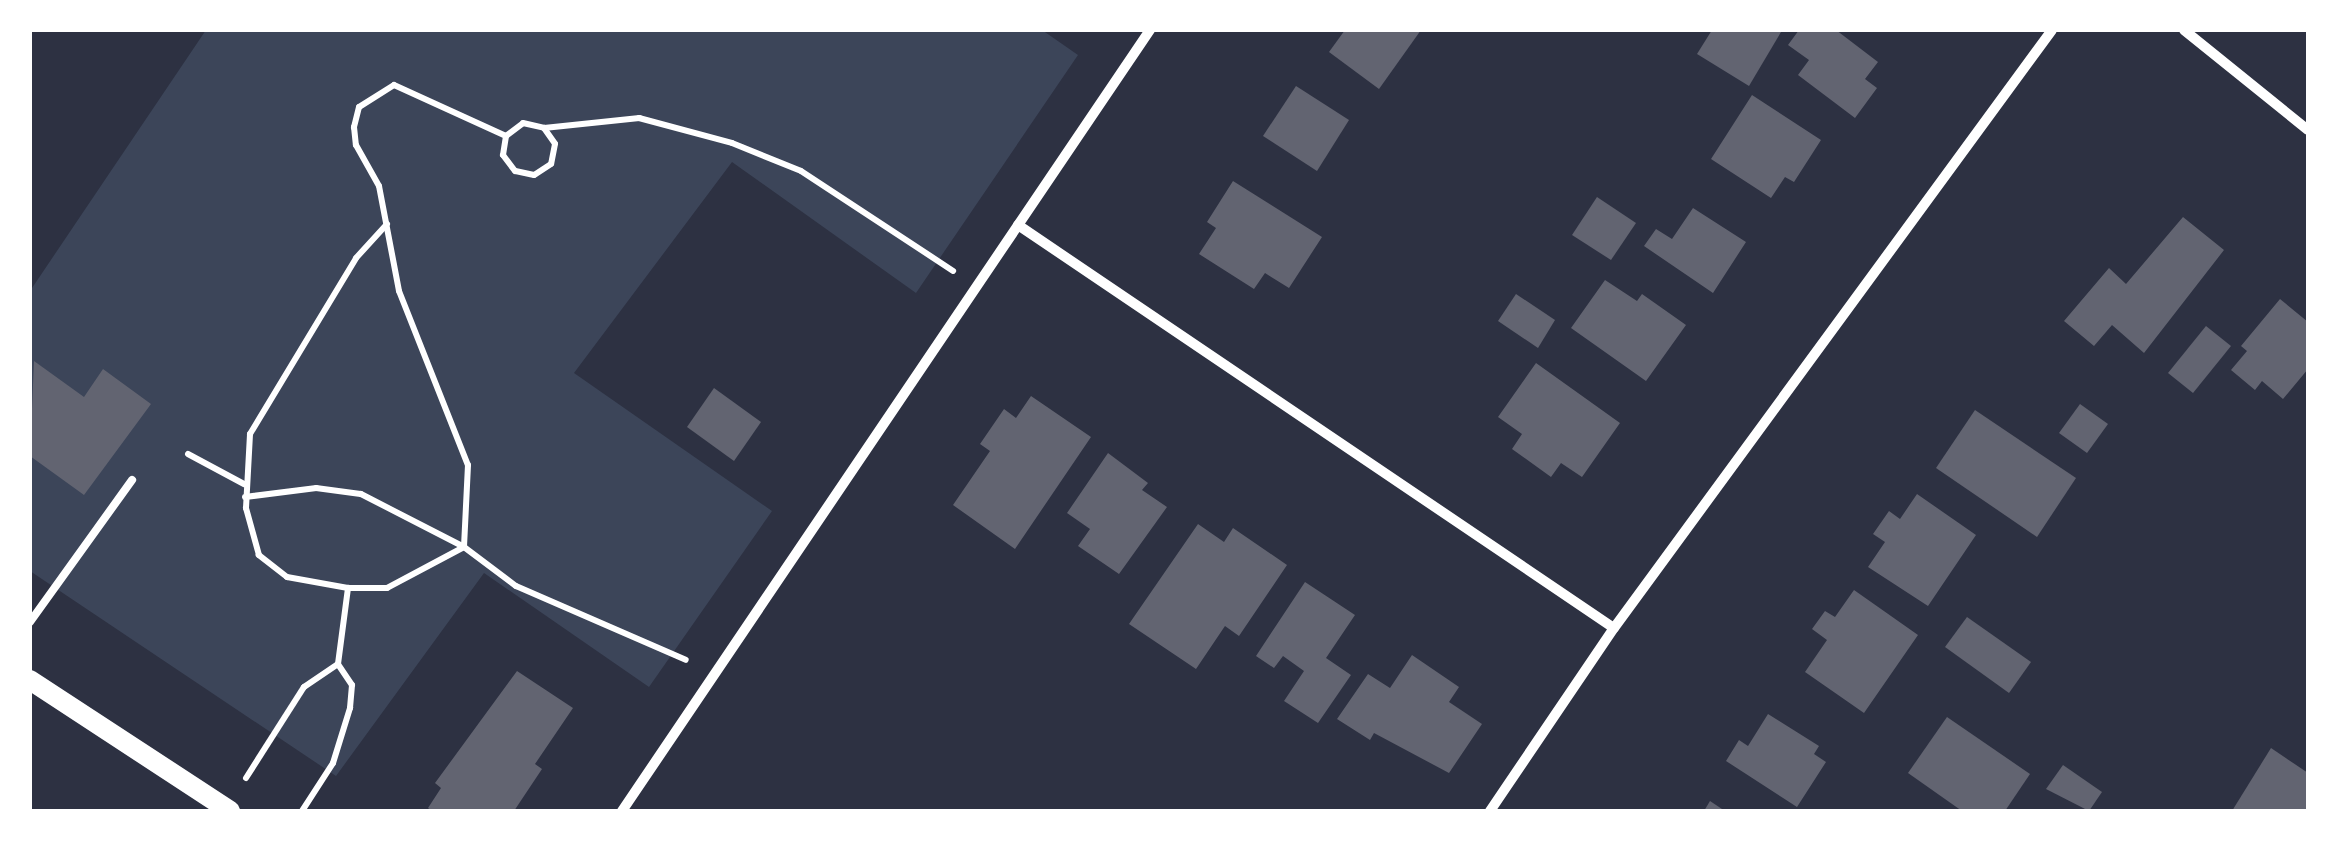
<!DOCTYPE html>
<style>
body{margin:0}
#map{position:relative;width:2338px;height:841px;overflow:hidden;background:#2d3142;font-family:Jost,sans-serif}
div>[style]{position:absolute}
.green>*{inset:0;background:#3c4559}
.building>*{inset:0;background:#626471}
.path>*{height:6px;margin:-3px;padding:0 3px;transform-origin:3px;border-radius:3px;background:#fff}
.service>*{height:8px;margin:-4px;padding:0 4px;transform-origin:4px;border-radius:4px;background:#fff}
.minor>*{height:10px;margin:-5px;padding:0 5px;transform-origin:5px;border-radius:5px;background:#fff}
.secondary>*{height:20px;margin:-10px;padding:0 10px;transform-origin:10px;border-radius:10px;background:#fff}
span{translate:-50% -50%;white-space:nowrap;text-align:center;line-height:1.15;-webkit-text-stroke:8px #fff;paint-order:stroke}
.frame{position:absolute;inset:0;border:32px solid #fff;pointer-events:none}
</style>
<div id="map">
<div class="green">
<div style="clip-path:polygon(206px 30px,1042px 30px,1078px 55px,916px 293px,732px 162px,574px 373px,772px 511px,649px 687px,484px 573px,336px 776px,30px 571px,30px 291px)"></div>
</div>
<div class="building">
<div style="clip-path:polygon(1345px 30px,1421px 30px,1379px 89px,1329px 52px)"></div>
<div style="clip-path:polygon(1712px 30px,1777px 30px,1781px 32px,1749px 86px,1697px 54px)"></div>
<div style="clip-path:polygon(1799px 30px,1836px 30px,1878px 62px,1865px 79px,1877px 88px,1855px 118px,1798px 75px,1809px 60px,1788px 45px)"></div>
<div style="clip-path:polygon(1296px 86px,1349px 120px,1317px 171px,1263px 136px)"></div>
<div style="clip-path:polygon(1752px 95px,1821px 140px,1794px 182px,1785px 177px,1771px 198px,1711px 159px)"></div>
<div style="clip-path:polygon(1233px 181px,1322px 237px,1289px 288px,1265px 273px,1254px 289px,1199px 254px,1216px 228px,1207px 222px)"></div>
<div style="clip-path:polygon(1597px 197px,1636px 223px,1611px 260px,1572px 235px)"></div>
<div style="clip-path:polygon(1693px 208px,1746px 242px,1713px 293px,1644px 246px,1656px 229px,1672px 239px)"></div>
<div style="clip-path:polygon(2183px 217px,2224px 250px,2144px 353px,2112px 325px,2094px 346px,2064px 321px,2109px 268px,2126px 284px)"></div>
<div style="clip-path:polygon(1605px 280px,1637px 301px,1642px 294px,1686px 325px,1646px 381px,1571px 328px)"></div>
<div style="clip-path:polygon(1516px 294px,1555px 320px,1538px 348px,1498px 321px)"></div>
<div style="clip-path:polygon(2280px 299px,2308px 322px,2308px 369px,2283px 399px,2262px 381px,2255px 390px,2231px 370px,2247px 351px,2241px 346px)"></div>
<div style="clip-path:polygon(2206px 326px,2231px 346px,2193px 393px,2168px 373px)"></div>
<div style="clip-path:polygon(34px 361px,84px 397px,103px 369px,151px 404px,84px 495px,30px 456px)"></div>
<div style="clip-path:polygon(1536px 363px,1620px 423px,1582px 477px,1561px 463px,1551px 477px,1512px 449px,1522px 434px,1498px 417px)"></div>
<div style="clip-path:polygon(714px 388px,761px 422px,734px 461px,687px 427px)"></div>
<div style="clip-path:polygon(1031px 396px,1091px 437px,1015px 549px,953px 505px,990px 451px,980px 444px,1004px 409px,1016px 418px)"></div>
<div style="clip-path:polygon(2080px 404px,2108px 424px,2087px 453px,2059px 433px)"></div>
<div style="clip-path:polygon(1975px 410px,2076px 478px,2037px 537px,1936px 468px)"></div>
<div style="clip-path:polygon(1108px 453px,1148px 483px,1142px 490px,1167px 507px,1119px 574px,1078px 546px,1090px 529px,1067px 513px)"></div>
<div style="clip-path:polygon(1917px 494px,1976px 535px,1928px 606px,1868px 567px,1885px 542px,1873px 534px,1889px 511px,1900px 519px)"></div>
<div style="clip-path:polygon(1198px 524px,1224px 542px,1233px 528px,1287px 565px,1239px 636px,1225px 626px,1196px 669px,1129px 624px)"></div>
<div style="clip-path:polygon(1305px 582px,1355px 615px,1326px 658px,1351px 675px,1318px 723px,1284px 701px,1304px 671px,1283px 656px,1274px 668px,1256px 656px)"></div>
<div style="clip-path:polygon(1854px 590px,1918px 635px,1864px 713px,1805px 672px,1827px 640px,1812px 629px,1825px 611px,1835px 617px)"></div>
<div style="clip-path:polygon(1967px 617px,2031px 662px,2009px 693px,1945px 647px)"></div>
<div style="clip-path:polygon(1412px 655px,1459px 687px,1449px 702px,1482px 724px,1449px 773px,1374px 733px,1370px 740px,1337px 719px,1368px 674px,1390px 688px)"></div>
<div style="clip-path:polygon(517px 671px,573px 708px,535px 764px,542px 769px,514px 811px,432px 811px,428px 808px,441px 788px,435px 783px)"></div>
<div style="clip-path:polygon(1768px 714px,1819px 746px,1814px 754px,1826px 762px,1797px 807px,1726px 761px,1739px 740px,1748px 746px)"></div>
<div style="clip-path:polygon(1947px 717px,2030px 774px,2005px 811px,1962px 811px,1908px 773px)"></div>
<div style="clip-path:polygon(2271px 748px,2308px 773px,2308px 811px,2232px 811px)"></div>
<div style="clip-path:polygon(2063px 765px,2102px 792px,2089px 811px,2046px 789px)"></div>
<div style="clip-path:polygon(1710px 801px,1725px 811px,1704px 811px)"></div>
</div>
<div class="path">
<div style="left:544px;top:128px;width:19px;rotate:55deg"></div>
<div style="left:555px;top:144px;width:20px;rotate:101deg"></div>
<div style="left:551px;top:164px;width:20px;rotate:147deg"></div>
<div style="left:534px;top:175px;width:19px;rotate:-168deg"></div>
<div style="left:515px;top:171px;width:20px;rotate:-127deg"></div>
<div style="left:503px;top:155px;width:19px;rotate:-81deg"></div>
<div style="left:506px;top:136px;width:21px;rotate:-37deg"></div>
<div style="left:523px;top:123px;width:22px;rotate:13deg"></div>
<div style="left:544px;top:128px;width:96px;rotate:-6deg"></div>
<div style="left:639px;top:118px;width:96px;rotate:15deg"></div>
<div style="left:732px;top:143px;width:74px;rotate:22.1deg"></div>
<div style="left:801px;top:171px;width:182px;rotate:33.3deg"></div>
<div style="left:506px;top:136px;width:123px;rotate:-155.5deg"></div>
<div style="left:394px;top:85px;width:41px;rotate:147.8deg"></div>
<div style="left:359px;top:107px;width:21px;rotate:104deg"></div>
<div style="left:354px;top:127px;width:18px;rotate:84deg"></div>
<div style="left:356px;top:145px;width:47px;rotate:60.7deg"></div>
<div style="left:379px;top:186px;width:107px;rotate:79.2deg"></div>
<div style="left:399px;top:291px;width:187px;rotate:68.4deg"></div>
<div style="left:468px;top:465px;width:82px;rotate:92.8deg"></div>
<div style="left:464px;top:547px;width:65px;rotate:36.9deg"></div>
<div style="left:516px;top:586px;width:185px;rotate:23.5deg"></div>
<div style="left:188px;top:454px;width:64px;rotate:28.2deg"></div>
<div style="left:245px;top:497px;width:72px;rotate:-7.2deg"></div>
<div style="left:316px;top:488px;width:45px;rotate:7.6deg"></div>
<div style="left:361px;top:494px;width:116px;rotate:27.2deg"></div>
<div style="left:464px;top:547px;width:87px;rotate:152deg"></div>
<div style="left:387px;top:588px;width:39px;rotate:180deg"></div>
<div style="left:246px;top:778px;width:108px;rotate:-57.5deg"></div>
<div style="left:304px;top:687px;width:41px;rotate:-34.1deg"></div>
<div style="left:338px;top:664px;width:77px;rotate:-82.5deg"></div>
<div style="left:348px;top:588px;width:62px;rotate:-169.8deg"></div>
<div style="left:287px;top:577px;width:36px;rotate:-142deg"></div>
<div style="left:259px;top:555px;width:49px;rotate:-105.5deg"></div>
<div style="left:246px;top:508px;width:74px;rotate:-86.9deg"></div>
<div style="left:250px;top:434px;width:205px;rotate:-58.9deg"></div>
<div style="left:356px;top:258px;width:46px;rotate:-47.6deg"></div>
<div style="left:302px;top:811px;width:57px;rotate:-57.1deg"></div>
<div style="left:333px;top:763px;width:58px;rotate:-72.8deg"></div>
<div style="left:350px;top:708px;width:23px;rotate:-85deg"></div>
<div style="left:352px;top:685px;width:25px;rotate:-124deg"></div>
</div>
<div class="service">
<div style="left:30px;top:622px;width:175px;rotate:-54.3deg"></div>
</div>
<div class="minor">
<div style="left:2184px;top:30px;width:159px;rotate:38.9deg"></div>
<div style="left:1018px;top:225px;width:719px;rotate:34.07deg"></div>
<div style="left:622px;top:811px;width:943px;rotate:-55.94deg"></div>
<div style="left:1490px;top:811px;width:221px;rotate:-55.9deg"></div>
<div style="left:1614px;top:628px;width:741px;rotate:-53.78deg"></div>
</div>
<div class="secondary">
<div style="left:30px;top:680px;width:239px;rotate:33.2deg"></div>
</div>
<div class="frame"></div>
</div>
